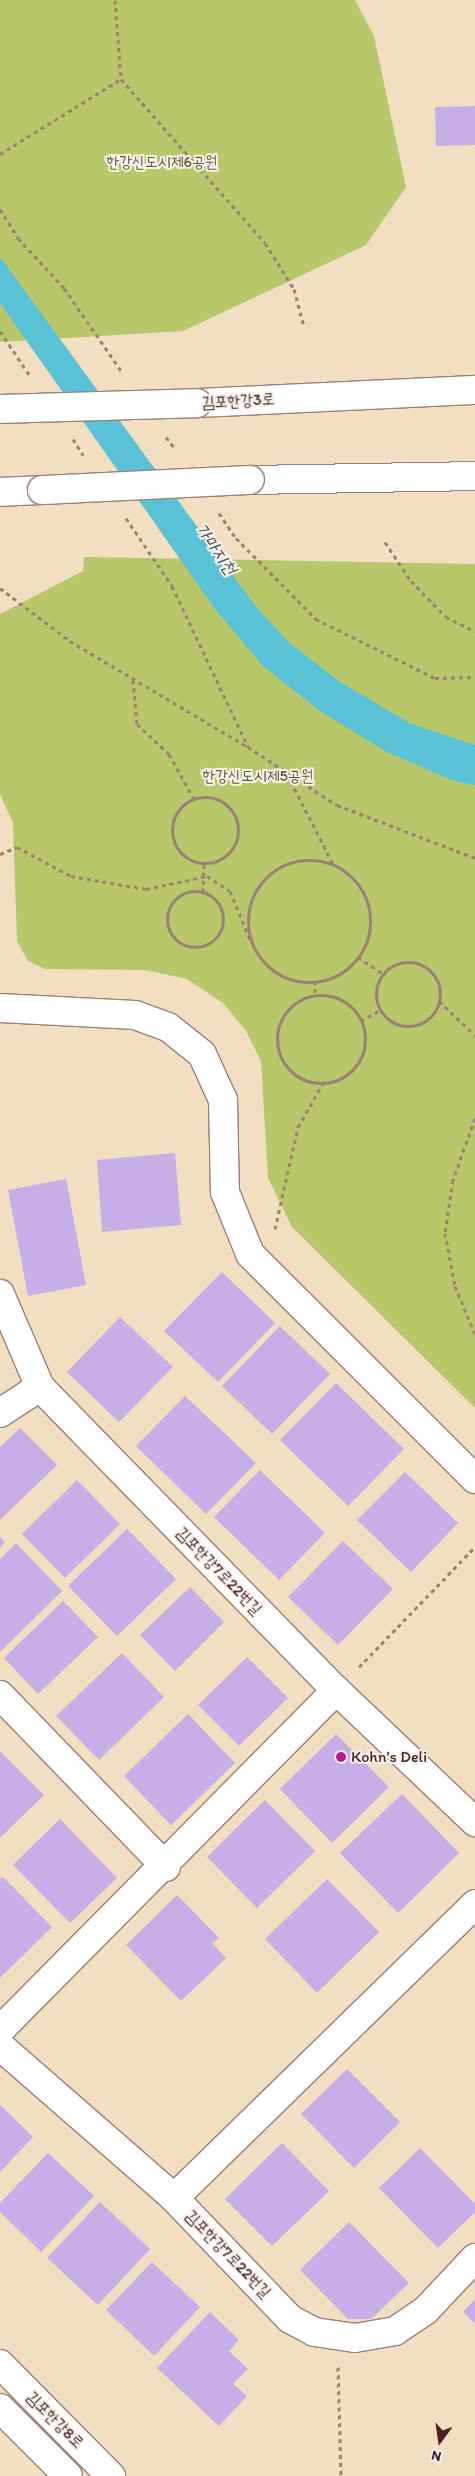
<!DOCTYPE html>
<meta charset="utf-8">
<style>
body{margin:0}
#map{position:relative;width:475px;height:2476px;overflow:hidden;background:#f2dfc2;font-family:Itim,"Poor Story",sans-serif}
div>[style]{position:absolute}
.green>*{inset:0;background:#b7c769}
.water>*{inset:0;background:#5ac2d6}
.building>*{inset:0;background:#c6aee7}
.path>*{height:3px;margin-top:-1.5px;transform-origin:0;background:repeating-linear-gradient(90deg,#9e7f76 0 4px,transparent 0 8px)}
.path>.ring{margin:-1.5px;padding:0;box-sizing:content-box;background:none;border:3px solid #9e7f76;border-radius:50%}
.roads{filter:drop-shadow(1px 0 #9e7f76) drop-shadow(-1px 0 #9e7f76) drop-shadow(0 1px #9e7f76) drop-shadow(0 -1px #9e7f76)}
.street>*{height:28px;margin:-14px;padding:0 14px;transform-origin:14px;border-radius:14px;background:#fff}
.secondary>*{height:28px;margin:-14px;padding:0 14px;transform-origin:14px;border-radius:14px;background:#fff}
.bridges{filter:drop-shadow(1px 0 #9e7f76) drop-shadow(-1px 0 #9e7f76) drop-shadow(0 1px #9e7f76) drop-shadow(0 -1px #9e7f76)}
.secondary-bridge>*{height:28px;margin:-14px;padding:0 14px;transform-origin:14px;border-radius:14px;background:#fff}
.dots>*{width:14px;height:14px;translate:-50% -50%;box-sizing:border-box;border:2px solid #f7f3e8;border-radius:50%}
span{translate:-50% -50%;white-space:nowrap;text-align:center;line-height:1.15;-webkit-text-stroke:4px #f7f3e8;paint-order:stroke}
.park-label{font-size:16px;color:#6b513e}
.street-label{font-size:16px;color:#4a1f2b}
.poi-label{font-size:16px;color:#4a1f2b}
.left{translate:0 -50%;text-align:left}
.water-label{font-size:18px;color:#4f505e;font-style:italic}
.north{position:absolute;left:415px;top:2416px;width:50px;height:50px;-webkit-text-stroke:4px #f7f3e8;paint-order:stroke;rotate:194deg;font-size:14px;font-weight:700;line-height:20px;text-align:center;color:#4a1f2b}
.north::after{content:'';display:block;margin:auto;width:18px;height:22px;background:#4a1f2b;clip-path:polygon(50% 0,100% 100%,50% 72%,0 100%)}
</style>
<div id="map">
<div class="green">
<div style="clip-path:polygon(0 0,355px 0,374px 36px,406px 187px,366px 245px,183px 331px,0 342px)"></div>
<div style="clip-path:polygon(84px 557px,475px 564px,475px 1408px,292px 1227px,268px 1178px,261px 1061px,246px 1031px,223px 1003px,187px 979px,145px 970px,45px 969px,28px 961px,17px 941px,13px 823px,0 794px,0 614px,83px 571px)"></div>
</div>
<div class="water">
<div style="clip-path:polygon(0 257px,253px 603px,288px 642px,340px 682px,411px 724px,475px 745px,475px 785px,454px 781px,385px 751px,320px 711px,263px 666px,215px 609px,0 303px)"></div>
</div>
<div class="building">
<div style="clip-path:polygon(475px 106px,475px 145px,436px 146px,435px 107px)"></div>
<div style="clip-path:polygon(175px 1153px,181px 1225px,102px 1232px,97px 1160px)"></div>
<div style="clip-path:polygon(66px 1179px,86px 1285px,28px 1296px,8px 1190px)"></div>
<div style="clip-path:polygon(222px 1272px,275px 1323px,218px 1382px,164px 1331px)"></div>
<div style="clip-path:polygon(120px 1317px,173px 1367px,119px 1422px,67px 1372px)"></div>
<div style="clip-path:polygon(280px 1326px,330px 1374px,272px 1434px,222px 1386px)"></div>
<div style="clip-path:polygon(336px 1383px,404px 1449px,348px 1506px,280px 1440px)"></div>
<div style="clip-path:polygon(185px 1396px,256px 1463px,206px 1514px,136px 1446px)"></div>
<div style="clip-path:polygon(20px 1428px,57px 1465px,0 1520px,0 1447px)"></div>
<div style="clip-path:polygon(260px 1470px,325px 1533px,279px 1580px,214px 1517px)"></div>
<div style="clip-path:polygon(405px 1472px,458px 1523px,411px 1572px,357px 1520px)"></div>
<div style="clip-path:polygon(77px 1480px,120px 1524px,65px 1578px,22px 1534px)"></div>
<div style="clip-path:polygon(127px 1529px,176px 1579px,117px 1636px,68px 1586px)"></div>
<div style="clip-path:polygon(0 1537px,5px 1542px,0 1548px)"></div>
<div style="clip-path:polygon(343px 1541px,393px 1589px,338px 1645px,288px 1597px)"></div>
<div style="clip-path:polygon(16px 1543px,62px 1591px,0 1652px,0 1559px)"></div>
<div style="clip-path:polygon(190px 1587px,224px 1622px,175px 1671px,140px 1635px)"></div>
<div style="clip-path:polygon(63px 1601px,98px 1637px,38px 1694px,4px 1658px)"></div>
<div style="clip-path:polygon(122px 1653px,164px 1697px,99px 1760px,56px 1716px)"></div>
<div style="clip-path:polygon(247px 1657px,288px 1698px,239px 1746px,198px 1705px)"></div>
<div style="clip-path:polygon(188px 1714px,235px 1763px,171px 1825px,124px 1776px)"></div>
<div style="clip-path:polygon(336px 1734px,389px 1787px,332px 1843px,280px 1789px)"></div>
<div style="clip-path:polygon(0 1751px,44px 1795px,0 1838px)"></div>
<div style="clip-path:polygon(402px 1794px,459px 1853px,398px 1913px,340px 1853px)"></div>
<div style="clip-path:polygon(265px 1800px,315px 1851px,257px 1908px,207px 1857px)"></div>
<div style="clip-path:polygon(60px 1819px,117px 1878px,70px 1923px,13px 1865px)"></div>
<div style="clip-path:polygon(3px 1877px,52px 1927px,0 1978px,0 1879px)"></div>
<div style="clip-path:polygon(327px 1879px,379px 1932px,317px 1993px,265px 1939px)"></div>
<div style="clip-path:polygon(177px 1895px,219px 1938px,212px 1943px,226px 1958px,181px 2001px,126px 1945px)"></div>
<div style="clip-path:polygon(347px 2069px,400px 2122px,354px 2168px,301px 2114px)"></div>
<div style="clip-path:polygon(0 2105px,33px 2137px,0 2172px)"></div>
<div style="clip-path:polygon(282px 2143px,329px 2191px,272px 2246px,225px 2199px)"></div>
<div style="clip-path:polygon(420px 2148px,475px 2204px,475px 2212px,438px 2248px,379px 2188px)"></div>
<div style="clip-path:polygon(48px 2153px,94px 2196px,41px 2252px,0 2212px,0 2203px)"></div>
<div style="clip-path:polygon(100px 2202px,150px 2249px,98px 2305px,47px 2258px)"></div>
<div style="clip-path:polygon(349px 2222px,409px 2283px,371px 2319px,348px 2319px,300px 2270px)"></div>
<div style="clip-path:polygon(152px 2262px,200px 2307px,154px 2356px,106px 2310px)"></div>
<div style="clip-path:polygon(475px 2299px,475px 2324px,463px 2312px)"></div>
<div style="clip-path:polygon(210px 2312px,239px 2340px,229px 2351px,248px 2369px,233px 2384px,247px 2396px,219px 2426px,157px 2368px)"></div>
</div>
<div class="path">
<div style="left:115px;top:0;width:79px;rotate:85.7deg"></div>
<div style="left:0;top:154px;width:142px;rotate:-31.8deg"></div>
<div style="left:121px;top:79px;width:218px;rotate:48.7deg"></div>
<div style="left:265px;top:243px;width:54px;rotate:57.8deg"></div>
<div style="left:294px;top:289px;width:38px;rotate:75deg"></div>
<div style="left:0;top:209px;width:34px;rotate:58deg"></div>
<div style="left:18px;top:238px;width:68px;rotate:47.4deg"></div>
<div style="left:64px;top:288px;width:102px;rotate:55.4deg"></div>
<div style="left:0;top:331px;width:54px;rotate:56.3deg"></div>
<div style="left:166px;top:437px;width:16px;rotate:52deg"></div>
<div style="left:73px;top:439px;width:19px;rotate:58deg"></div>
<div style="left:219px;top:513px;width:30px;rotate:56deg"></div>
<div style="left:236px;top:538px;width:114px;rotate:45.4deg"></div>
<div style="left:316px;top:619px;width:133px;rotate:26.4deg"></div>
<div style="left:435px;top:678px;width:40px;rotate:-1.4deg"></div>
<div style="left:126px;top:518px;width:82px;rotate:55.9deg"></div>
<div style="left:172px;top:586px;width:178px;rotate:64.7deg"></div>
<div style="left:248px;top:747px;width:106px;rotate:33.1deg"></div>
<div style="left:337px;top:805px;width:148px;rotate:21deg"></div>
<div style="left:385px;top:542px;width:47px;rotate:56.3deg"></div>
<div style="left:411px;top:581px;width:50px;rotate:45.8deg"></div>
<div style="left:446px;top:617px;width:32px;rotate:26deg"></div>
<div style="left:0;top:588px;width:88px;rotate:37.1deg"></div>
<div style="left:70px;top:641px;width:207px;rotate:30.8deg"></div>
<div style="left:133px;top:680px;width:44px;rotate:84.8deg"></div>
<div style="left:137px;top:724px;width:44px;rotate:43.2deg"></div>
<div style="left:169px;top:754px;width:51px;rotate:60.9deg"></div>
<div style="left:287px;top:774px;width:101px;rotate:62.9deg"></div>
<div class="ring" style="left:172px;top:797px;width:63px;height:63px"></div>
<div style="left:0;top:854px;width:18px;rotate:-22deg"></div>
<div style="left:17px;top:847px;width:61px;rotate:28.2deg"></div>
<div style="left:71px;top:876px;width:76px;rotate:9.8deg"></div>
<div style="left:146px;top:889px;width:62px;rotate:-12deg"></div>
<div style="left:207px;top:876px;width:27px;rotate:33deg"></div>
<div style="left:230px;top:891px;width:55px;rotate:67.6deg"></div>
<div class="ring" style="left:248px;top:860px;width:119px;height:119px"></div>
<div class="ring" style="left:167px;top:891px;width:53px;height:53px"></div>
<div style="left:203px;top:892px;width:29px;rotate:-88deg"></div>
<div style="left:358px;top:957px;width:30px;rotate:34deg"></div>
<div class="ring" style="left:376px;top:962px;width:61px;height:61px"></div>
<div style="left:315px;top:981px;width:15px;rotate:90deg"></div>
<div class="ring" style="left:277px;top:995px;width:85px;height:85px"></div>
<div style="left:439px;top:1001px;width:50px;rotate:43.4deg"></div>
<div style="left:361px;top:1021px;width:22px;rotate:-30deg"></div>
<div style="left:475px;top:1118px;width:66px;rotate:109.5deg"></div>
<div style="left:453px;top:1180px;width:54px;rotate:98.6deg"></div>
<div style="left:445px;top:1233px;width:54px;rotate:79.3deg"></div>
<div style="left:455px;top:1286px;width:52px;rotate:67.4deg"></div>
<div style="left:275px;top:1229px;width:105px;rotate:-77.3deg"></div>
<div style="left:298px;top:1127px;width:51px;rotate:-60.4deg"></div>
<div style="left:359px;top:1667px;width:167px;rotate:-46deg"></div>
<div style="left:338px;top:2367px;width:109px;rotate:88.4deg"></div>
</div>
<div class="roads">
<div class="street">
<div style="left:0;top:1008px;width:135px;rotate:3deg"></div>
<div style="left:135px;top:1015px;width:35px;rotate:20deg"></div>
<div style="left:168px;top:1027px;width:43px;rotate:38.5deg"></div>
<div style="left:202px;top:1054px;width:51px;rotate:65.5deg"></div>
<div style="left:223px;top:1100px;width:92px;rotate:88.8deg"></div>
<div style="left:225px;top:1192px;width:67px;rotate:68deg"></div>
<div style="left:250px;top:1254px;width:318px;rotate:45deg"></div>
<div style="left:0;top:1294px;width:101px;rotate:66.7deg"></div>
<div style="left:40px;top:1387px;width:424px;rotate:45.7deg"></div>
<div style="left:336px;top:1690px;width:192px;rotate:43.5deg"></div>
<div style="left:0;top:1413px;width:48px;rotate:-33deg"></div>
<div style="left:0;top:1695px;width:239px;rotate:46deg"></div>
<div style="left:0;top:2030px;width:478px;rotate:-45.3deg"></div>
<div style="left:0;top:2046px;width:231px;rotate:41.1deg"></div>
<div style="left:174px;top:2198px;width:168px;rotate:46.2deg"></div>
<div style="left:290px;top:2319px;width:27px;rotate:28deg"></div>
<div style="left:314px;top:2332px;width:41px;rotate:8.3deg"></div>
<div style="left:355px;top:2338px;width:41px;rotate:-9.9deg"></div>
<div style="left:395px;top:2331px;width:36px;rotate:-34deg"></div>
<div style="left:425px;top:2311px;width:73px;rotate:-46.7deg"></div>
<div style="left:174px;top:2198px;width:421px;rotate:-44.3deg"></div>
</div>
<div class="secondary">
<div style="left:197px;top:403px;width:278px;rotate:-2.7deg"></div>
<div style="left:250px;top:480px;width:225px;rotate:-1deg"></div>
<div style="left:0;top:492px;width:42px;rotate:-2.7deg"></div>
<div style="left:0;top:2364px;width:158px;rotate:45.3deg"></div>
<div style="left:0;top:2408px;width:96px;rotate:45deg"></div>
</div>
</div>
<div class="bridges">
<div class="secondary-bridge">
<div style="left:0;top:409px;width:197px;rotate:-1.7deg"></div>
<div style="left:42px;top:490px;width:208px;rotate:-2.8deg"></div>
</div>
</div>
<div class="dots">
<div style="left:341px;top:1757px;background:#b5179e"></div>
</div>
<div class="park-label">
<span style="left:162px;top:162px">한강신도시제6공원</span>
<span style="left:258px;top:776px">한강신도시제5공원</span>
</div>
<div class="street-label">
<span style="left:238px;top:401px;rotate:-3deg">김포한강3로</span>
<span style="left:219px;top:1571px;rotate:46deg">김포한강7로22번길</span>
<span style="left:228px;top:2254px;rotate:46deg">김포한강7로22번길</span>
<span style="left:55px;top:2420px;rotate:45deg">김포한강8로</span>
</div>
<div class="poi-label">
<span class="left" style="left:351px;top:1757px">Kohn’s Deli</span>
</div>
<div class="water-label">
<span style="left:216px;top:549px;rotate:55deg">가마지천</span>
</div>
<div class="north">N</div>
</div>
